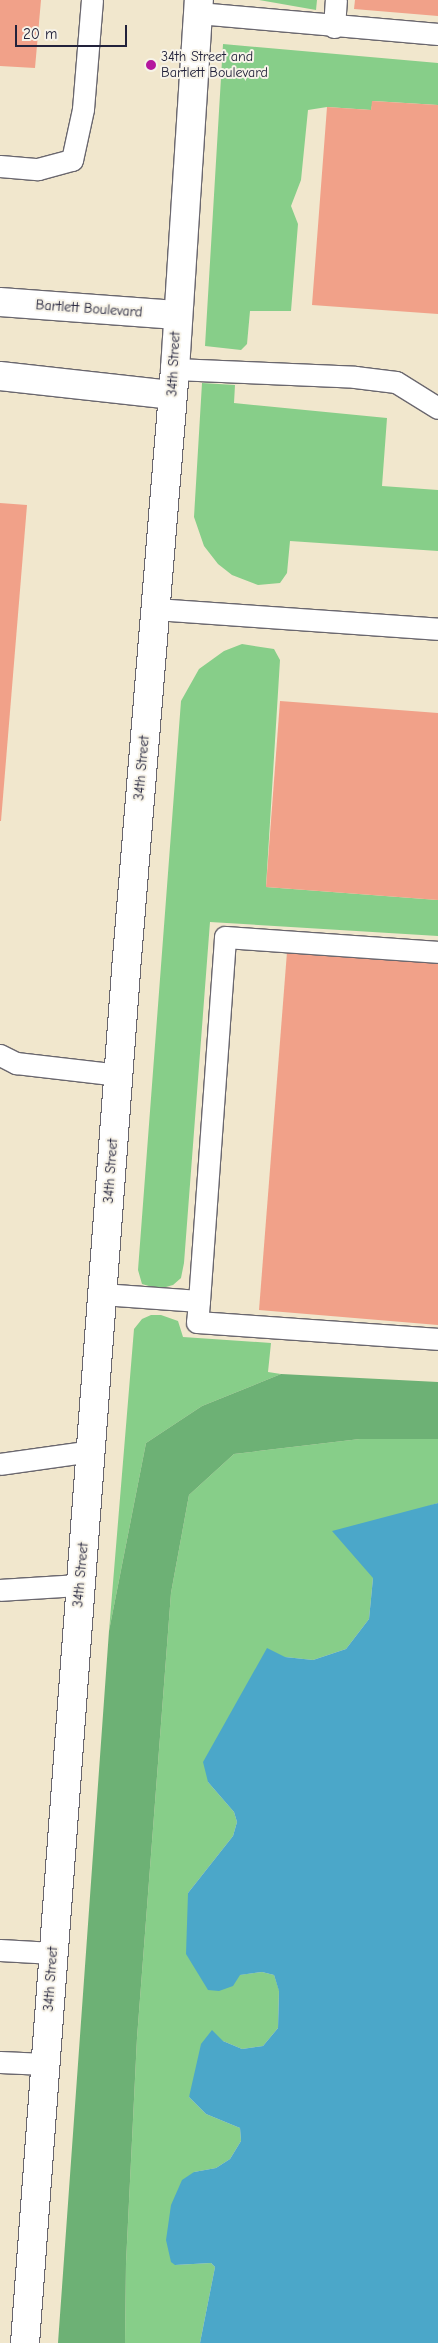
<!DOCTYPE html>
<style>
body{margin:0}
#map{position:relative;width:438px;height:2343px;overflow:hidden;background:#f1e7cd;font-family:"Comic Neue",sans-serif}
div>[style]{position:absolute}
.green>*{inset:0;background:#87ce89}
.forest>*{inset:0;background:#6db175}
.water>*{inset:0;background:#4ba7c9}
.building>*{inset:0;background:#f1a189}
.roads{filter:drop-shadow(1px 0 #6a676e) drop-shadow(-1px 0 #6a676e) drop-shadow(0 1px #6a676e) drop-shadow(0 -1px #6a676e)}
.service>*{height:21px;margin:-10.5px;padding:0 10.5px;transform-origin:10.5px;border-radius:10.5px;background:#fff}
.minor>*{height:28px;margin:-14px;padding:0 14px;transform-origin:14px;border-radius:14px;background:#fff}
.dots>*{width:14px;height:14px;translate:-50% -50%;box-sizing:border-box;border:2px solid #f7f3e8;border-radius:50%}
span{translate:-50% -50%;white-space:nowrap;text-align:center;line-height:1.15;-webkit-text-stroke:4px #f7f3e8;paint-order:stroke}
.poi-label{font-size:14px;color:#22223b}
.left{translate:0 -50%;text-align:left}
.street-label{font-size:14px;color:#22223b}
.scale{position:absolute;left:15px;top:25px;width:112px;height:22px;box-sizing:border-box;border:2px solid #22223b;border-top:0;padding-left:6px;font-size:15px;line-height:18px;white-space:nowrap;color:#22223b;-webkit-text-stroke:4px #f7f3e8;paint-order:stroke}
</style>
<div id="map">
<div class="green">
<div style="clip-path:polygon(259px 0,317px 0,316px 10px)"></div>
<div style="clip-path:polygon(223px 44px,438px 63px,438px 105px,373px 101px,371px 110px,327px 107px,308px 110px,301px 180px,291px 206px,298px 224px,291px 311px,250px 311px,247px 344px,241px 350px,205px 346px)"></div>
<div style="clip-path:polygon(202px 383px,235px 385px,234px 403px,387px 418px,382px 486px,438px 490px,438px 551px,290px 541px,287px 573px,280px 583px,258px 585px,232px 575px,218px 564px,204px 546px,194px 517px)"></div>
<div style="clip-path:polygon(242px 644px,274px 649px,280px 660px,266px 887px,438px 900px,438px 936px,210px 922px,184px 1263px,181px 1278px,173px 1285px,159px 1289px,142px 1284px,138px 1270px,181px 701px,199px 669px,224px 651px)"></div>
<div style="clip-path:polygon(151px 1315px,161px 1315px,178px 1321px,183px 1337px,271px 1343px,268px 1372px,281px 1374px,202px 1406px,146px 1443px,109px 1631px,134px 1329px,142px 1319px)"></div>
<div style="clip-path:polygon(360px 1439px,438px 1439px,438px 1503px,405px 1514px,373px 1578px,369px 1619px,346px 1649px,313px 1660px,285px 1657px,208px 1782px,234px 1812px,237px 1822px,233px 1836px,188px 1893px,239px 1975px,262px 1972px,274px 1975px,279px 1990px,278px 2028px,263px 2046px,242px 2049px,223px 2041px,189px 2097px,206px 2114px,240px 2128px,241px 2141px,230px 2159px,216px 2168px,194px 2172px,175px 2265px,211px 2263px,215px 2267px,200px 2343px,125px 2343px,126px 2263px,137px 2038px,171px 1593px,189px 1495px,234px 1454px)"></div>
</div>
<div class="forest">
<div style="clip-path:polygon(281px 1374px,438px 1382px,438px 1439px,360px 1439px,234px 1454px,189px 1495px,171px 1593px,137px 2038px,126px 2263px,125px 2343px,58px 2343px,109px 1631px,146px 1443px,202px 1406px)"></div>
</div>
<div class="water">
<div style="clip-path:polygon(438px 1503px,438px 2343px,200px 2343px,215px 2267px,211px 2263px,175px 2265px,171px 2262px,166px 2240px,171px 2205px,182px 2180px,194px 2172px,216px 2168px,230px 2159px,241px 2141px,240px 2128px,206px 2114px,189px 2097px,201px 2044px,212px 2030px,223px 2041px,242px 2049px,263px 2046px,278px 2028px,279px 1991px,274px 1975px,262px 1972px,240px 1975px,233px 1986px,219px 1991px,208px 1990px,186px 1954px,188px 1893px,233px 1836px,237px 1822px,234px 1812px,208px 1782px,203px 1762px,267px 1648px,285px 1657px,313px 1660px,346px 1649px,369px 1619px,373px 1578px,332px 1531px)"></div>
</div>
<div class="building">
<div style="clip-path:polygon(0 0,41px 0,35px 68px,0 66px)"></div>
<div style="clip-path:polygon(355px 0,438px 0,438px 16px,354px 9px)"></div>
<div style="clip-path:polygon(372px 101px,438px 105px,438px 314px,312px 305px,327px 107px,371px 110px)"></div>
<div style="clip-path:polygon(0 503px,27px 505px,1px 821px,0 821px)"></div>
<div style="clip-path:polygon(280px 701px,438px 713px,438px 900px,266px 887px)"></div>
<div style="clip-path:polygon(287px 952px,438px 963px,438px 1325px,259px 1310px)"></div>
</div>
<div class="roads">
<div class="service">
<div style="left:198px;top:13px;width:241px;rotate:5deg"></div>
<div style="left:334px;top:27px;width:27px;rotate:-86deg"></div>
<div style="left:0;top:166px;width:38px;rotate:5deg"></div>
<div style="left:38px;top:169px;width:35px;rotate:-15deg"></div>
<div style="left:72px;top:160px;width:52px;rotate:-77.8deg"></div>
<div style="left:83px;top:109px;width:109px;rotate:-85.3deg"></div>
<div style="left:175px;top:369px;width:180px;rotate:2.5deg"></div>
<div style="left:355px;top:377px;width:41px;rotate:7deg"></div>
<div style="left:396px;top:382px;width:49px;rotate:31.8deg"></div>
<div style="left:155px;top:609px;width:284px;rotate:4deg"></div>
<div style="left:0;top:1055px;width:18px;rotate:27deg"></div>
<div style="left:16px;top:1063px;width:104px;rotate:6.6deg"></div>
<div style="left:102px;top:1294px;width:97px;rotate:4.1deg"></div>
<div style="left:199px;top:1301px;width:365px;rotate:-85.9deg"></div>
<div style="left:225px;top:937px;width:214px;rotate:4deg"></div>
<div style="left:199px;top:1301px;width:21px;rotate:95deg"></div>
<div style="left:197px;top:1322px;width:242px;rotate:4deg"></div>
<div style="left:0;top:1464px;width:92px;rotate:-8.1deg"></div>
<div style="left:0;top:1590px;width:80px;rotate:-3.6deg"></div>
<div style="left:0;top:1950px;width:53px;rotate:3.2deg"></div>
<div style="left:0;top:2062px;width:45px;rotate:2.5deg"></div>
</div>
<div class="minor">
<div style="left:0;top:302px;width:177px;rotate:4.2deg"></div>
<div style="left:0;top:376px;width:174px;rotate:6.3deg"></div>
<div style="left:25px;top:2343px;width:1389px;rotate:-85.79deg"></div>
<div style="left:127px;top:958px;width:591px;rotate:-85.34deg"></div>
<div style="left:175px;top:369px;width:370px;rotate:-86.3deg"></div>
</div>
</div>
<div class="dots">
<div style="left:151px;top:65px;background:#b5179e"></div>
</div>
<div class="poi-label">
<span class="left" style="left:161px;top:65px">34th Street and<br>Bartlett Boulevard</span>
</div>
<div class="street-label">
<span style="left:89px;top:309px;rotate:4deg">Bartlett Boulevard</span>
<span style="left:174px;top:364px;rotate:-87deg">34th Street</span>
<span style="left:142px;top:768px;rotate:-85deg">34th Street</span>
<span style="left:111px;top:1171px;rotate:-86deg">34th Street</span>
<span style="left:81px;top:1575px;rotate:-85deg">34th Street</span>
<span style="left:51px;top:1979px;rotate:-86deg">34th Street</span>
</div>
<div class="scale">20 m</div>
</div>
